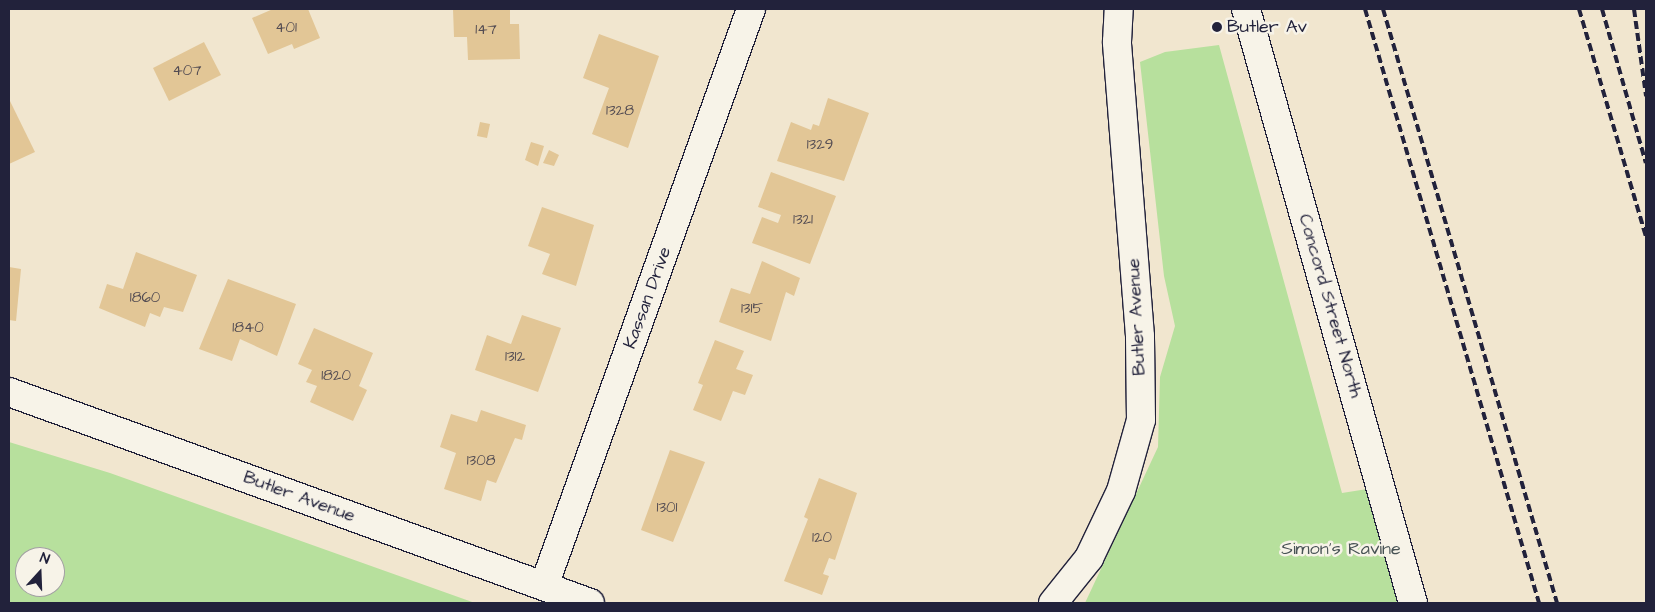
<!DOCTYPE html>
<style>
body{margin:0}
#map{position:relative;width:1655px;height:612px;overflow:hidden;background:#f1e6cf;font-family:"Architects Daughter",sans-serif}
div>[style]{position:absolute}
.green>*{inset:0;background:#b7e09d}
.building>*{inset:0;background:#e2c696}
.roads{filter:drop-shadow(1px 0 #22223b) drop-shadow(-1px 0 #22223b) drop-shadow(0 1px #22223b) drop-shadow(0 -1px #22223b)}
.minor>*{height:28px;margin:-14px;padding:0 14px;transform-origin:14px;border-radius:14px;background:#f7f3e8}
.tertiary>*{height:28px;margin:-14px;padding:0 14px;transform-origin:14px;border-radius:14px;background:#f7f3e8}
.secondary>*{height:28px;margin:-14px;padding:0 14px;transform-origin:14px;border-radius:14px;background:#f7f3e8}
.rail>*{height:4px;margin-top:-2px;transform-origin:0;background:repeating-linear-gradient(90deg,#22223b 0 8px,transparent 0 12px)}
.dots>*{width:14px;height:14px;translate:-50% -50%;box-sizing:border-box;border:2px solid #f7f3e8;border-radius:50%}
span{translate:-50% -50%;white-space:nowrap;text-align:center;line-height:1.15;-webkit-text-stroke:5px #f7f3e8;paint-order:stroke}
.number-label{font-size:15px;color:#524b52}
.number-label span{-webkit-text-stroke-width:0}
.poi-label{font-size:18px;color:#22223b}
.left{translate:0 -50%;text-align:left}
.street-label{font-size:18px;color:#22223b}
.park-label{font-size:18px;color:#475254}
.frame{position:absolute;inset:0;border:10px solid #22223b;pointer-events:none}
.north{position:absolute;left:15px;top:547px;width:50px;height:50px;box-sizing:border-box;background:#f7f3e8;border:1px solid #a29fa3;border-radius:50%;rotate:20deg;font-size:14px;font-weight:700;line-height:20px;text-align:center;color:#22223b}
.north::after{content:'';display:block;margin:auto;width:18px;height:22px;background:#22223b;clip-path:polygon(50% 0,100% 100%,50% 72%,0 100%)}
</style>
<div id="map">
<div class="green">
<div style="clip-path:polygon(1219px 45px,1342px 493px,1380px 487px,1413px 603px,1085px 603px,1158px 447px,1160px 377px,1175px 326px,1164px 276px,1140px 62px,1165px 52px)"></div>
<div style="clip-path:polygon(evenodd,9px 442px,110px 473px,475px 603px,9px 603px,9px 442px,25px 557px,55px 557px,55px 587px,25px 587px,25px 557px)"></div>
</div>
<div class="building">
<div style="clip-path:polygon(273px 9px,308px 9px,320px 38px,294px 49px,292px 44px,268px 54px,252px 18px)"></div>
<div style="clip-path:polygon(453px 9px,510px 9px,510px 24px,519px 24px,520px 59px,468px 60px,467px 37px,454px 37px)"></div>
<div style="clip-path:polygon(599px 34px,659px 56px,628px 148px,592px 134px,609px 88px,583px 78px)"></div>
<div style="clip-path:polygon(204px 42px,221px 75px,169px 101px,153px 68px)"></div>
<div style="clip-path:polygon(828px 98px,869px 113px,844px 181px,777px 161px,791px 122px,811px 130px,813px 124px,819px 126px)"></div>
<div style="clip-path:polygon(9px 99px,35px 152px,9px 164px)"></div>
<div style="clip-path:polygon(480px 122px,490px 124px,487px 138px,477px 136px)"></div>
<div style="clip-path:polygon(531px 142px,544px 146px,538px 166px,525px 160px)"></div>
<div style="clip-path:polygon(549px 150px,559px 155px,554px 166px,543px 163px)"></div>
<div style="clip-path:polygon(771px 172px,836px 196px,810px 264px,752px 243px,762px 217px,778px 223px,781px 215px,758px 207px)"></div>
<div style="clip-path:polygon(542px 207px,594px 225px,576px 286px,542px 274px,550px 254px,528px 246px)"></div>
<div style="clip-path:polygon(136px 252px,197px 275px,183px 312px,164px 307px,160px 317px,150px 313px,145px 327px,99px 308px,107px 284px,123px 289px)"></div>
<div style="clip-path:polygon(762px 261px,800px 278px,794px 296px,786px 292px,771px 341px,719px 322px,731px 288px,750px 294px)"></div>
<div style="clip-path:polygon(9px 267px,21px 269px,16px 321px,9px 320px)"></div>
<div style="clip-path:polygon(228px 279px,296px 304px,277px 356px,240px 339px,232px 361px,199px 349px)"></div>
<div style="clip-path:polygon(522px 315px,561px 328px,538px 392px,475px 370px,487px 335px,511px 344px)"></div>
<div style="clip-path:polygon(314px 328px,373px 353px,359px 386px,367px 390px,353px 421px,310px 402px,317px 386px,306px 382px,312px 370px,298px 364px)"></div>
<div style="clip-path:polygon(715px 340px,744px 351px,736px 369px,753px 375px,745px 395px,733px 391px,721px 421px,693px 410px,703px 385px,698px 383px)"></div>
<div style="clip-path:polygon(481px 410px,526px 425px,522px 440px,515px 438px,496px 483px,487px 480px,481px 501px,444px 489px,456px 453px,440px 447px,451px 414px,477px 422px)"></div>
<div style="clip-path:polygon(670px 450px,705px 462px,673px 542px,641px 530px)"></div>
<div style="clip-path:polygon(819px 478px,857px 493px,835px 560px,829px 558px,823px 574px,829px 576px,822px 595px,784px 581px,808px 519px,804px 517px)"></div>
</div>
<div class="roads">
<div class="minor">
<div style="left:544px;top:586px;width:613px;rotate:-70.26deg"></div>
</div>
<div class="tertiary">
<div style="left:9px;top:392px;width:618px;rotate:19.96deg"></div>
<div style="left:1053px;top:603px;width:58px;rotate:-51.3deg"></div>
<div style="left:1089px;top:558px;width:74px;rotate:-64.5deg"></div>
<div style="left:1121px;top:491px;width:74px;rotate:-74.3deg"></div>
<div style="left:1141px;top:420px;width:84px;rotate:-90.7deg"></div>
<div style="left:1140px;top:336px;width:295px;rotate:-94.5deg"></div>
<div style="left:1117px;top:42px;width:33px;rotate:-87deg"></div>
</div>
<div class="secondary">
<div style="left:1246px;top:9px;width:617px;rotate:74.3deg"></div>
</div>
</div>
<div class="rail">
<div style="left:1365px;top:9px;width:619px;rotate:73.67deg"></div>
<div style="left:1383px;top:9px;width:619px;rotate:73.67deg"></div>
<div style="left:1579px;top:9px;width:237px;rotate:73.6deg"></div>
<div style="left:1602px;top:9px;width:160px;rotate:74.1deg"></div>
<div style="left:1634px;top:9px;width:88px;rotate:82.1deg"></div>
</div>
<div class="dots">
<div style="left:1217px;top:27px;background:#22223b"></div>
</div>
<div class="number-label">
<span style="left:286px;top:28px">401</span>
<span style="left:486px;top:30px">147</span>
<span style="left:187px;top:71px">407</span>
<span style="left:620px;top:111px">1328</span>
<span style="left:820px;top:145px">1329</span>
<span style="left:803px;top:220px">1321</span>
<span style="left:145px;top:298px">1860</span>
<span style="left:752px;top:309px">1315</span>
<span style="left:248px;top:328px">1840</span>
<span style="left:515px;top:357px">1312</span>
<span style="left:336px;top:376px">1820</span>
<span style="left:481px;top:461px">1308</span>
<span style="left:667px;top:508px">1301</span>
<span style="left:822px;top:538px">120</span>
</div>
<div class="poi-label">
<span class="left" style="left:1227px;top:27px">Butler Av</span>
</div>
<div class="street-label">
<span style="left:648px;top:298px;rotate:-70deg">Kassan Drive</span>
<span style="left:1330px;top:306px;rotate:74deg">Concord Street North</span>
<span style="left:1137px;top:317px;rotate:-93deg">Butler Avenue</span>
<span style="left:299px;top:497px;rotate:20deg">Butler Avenue</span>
</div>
<div class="park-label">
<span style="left:1341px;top:549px">Simon's Ravine</span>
</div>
<div class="frame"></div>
<div class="north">N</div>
</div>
